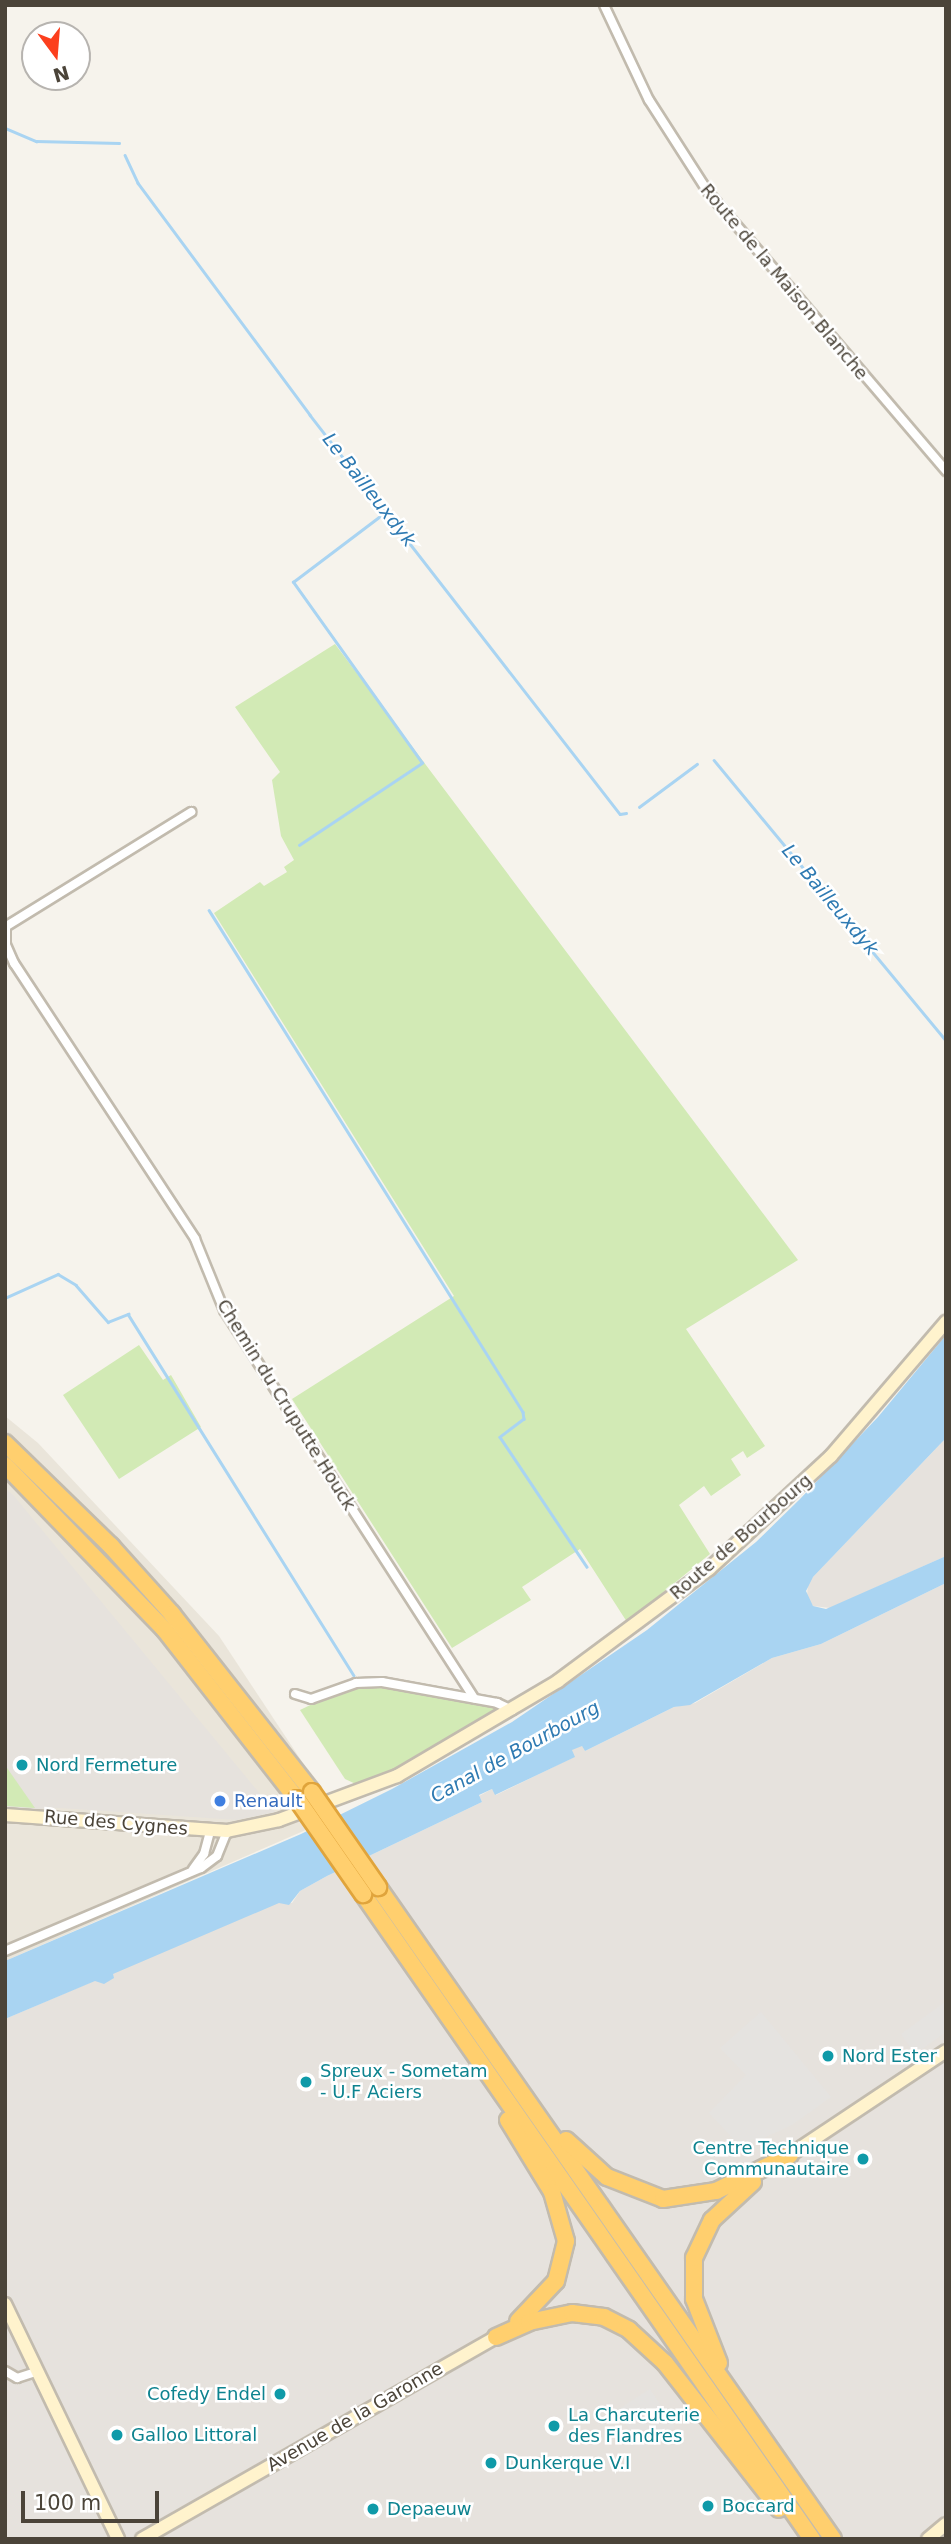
<!DOCTYPE html>
<style>
body{margin:0}
#map{position:relative;width:951px;height:2544px;overflow:hidden;background:#f6f3ec;font-family:"DejaVu Sans",sans-serif}
div>[style]{position:absolute}
.residential>*{inset:0;background:#eae5da}
.industrial>*{inset:0;background:#e6e2dd}
.green>*{inset:0;background:#d2eab5}
.parking>*{inset:0;background:#e5e3e0}
.water>*{inset:0;background:#a9d4f2}
.stream>*{height:2.5px;margin:-1.25px;padding:0 1.25px;transform-origin:1.25px;border-radius:1.25px;background:#a9d4f2}
.roads{filter:drop-shadow(2px 0 #c2bbae) drop-shadow(-2px 0 #c2bbae) drop-shadow(0 2px #c2bbae) drop-shadow(0 -2px #c2bbae)}
.street>*{height:8px;margin:-4px;padding:0 4px;transform-origin:4px;border-radius:4px;background:#fff}
.secondary>*{height:12px;margin:-6px;padding:0 6px;transform-origin:6px;border-radius:6px;background:#fff3cd}
.highway>*{height:16px;margin:-8px;padding:0 8px;transform-origin:8px;border-radius:8px;background:#ffcf6e}
.bridges{filter:drop-shadow(2px 0 #e0a43c) drop-shadow(-2px 0 #e0a43c) drop-shadow(0 2px #e0a43c) drop-shadow(0 -2px #e0a43c)}
.highway-bridge>*{height:16px;margin:-8px;padding:0 8px;transform-origin:8px;border-radius:8px;background:#ffcf6e}
.dots>*{width:19px;height:19px;translate:-50% -50%;box-sizing:border-box;border:4px solid #fff;border-radius:50%}
span{translate:-50% -50%;white-space:nowrap;text-align:center;line-height:1.15;-webkit-text-stroke:5px #fff;paint-order:stroke}
.street-label{font-size:18px;color:#4b4439}
.culture-label{font-size:18px;color:#0d838f}
.left{translate:0 -50%;text-align:left}
.right{translate:-100% -50%;text-align:right}
.shop-label{font-size:18px;color:#366cbe}
.water-label{font-size:19px;color:#2e7ab2;font-style:italic}
.frame{position:absolute;inset:0;border:7px solid #4b4439;pointer-events:none}
.north{position:absolute;left:21px;top:21px;width:70px;height:70px;box-sizing:border-box;background:#fff;border:2px solid #b7b4b0;border-radius:50%;rotate:164deg;font-size:19px;font-weight:700;line-height:28px;text-align:center;color:#4b4439}
.north::after{content:'';display:block;margin:auto;width:24px;height:32px;background:#fc3f1d;clip-path:polygon(50% 0,100% 100%,50% 72%,0 100%)}
.scale{position:absolute;left:21px;top:2491px;width:138px;height:32px;box-sizing:border-box;border:4px solid #4b4439;border-top:0;padding-left:9px;font-size:21px;line-height:24px;white-space:nowrap;color:#4b4439;-webkit-text-stroke:5px #fff;paint-order:stroke}
</style>
<div id="map">
<div class="residential">
<div style="clip-path:polygon(5px 1416px,38px 1443px,219px 1636px,338px 1816px,5px 1961px)"></div>
</div>
<div class="industrial">
<div style="clip-path:polygon(946px 1438px,946px 1556px,830px 1608px,813px 1606px,807px 1597px,808px 1582px)"></div>
<div style="clip-path:polygon(5px 1488px,14px 1496px,275px 1812px,237px 1820px,60px 1808px,5px 1810px)"></div>
<div style="clip-path:polygon(946px 1583px,946px 2539px,5px 2539px,5px 2019px,279px 1902px,292px 1903px,300px 1891px,327px 1876px,482px 1802px,479px 1796px,492px 1789px,496px 1795px,574px 1757px,571px 1750px,582px 1745px,585px 1751px,674px 1707px,695px 1703px,772px 1658px,821px 1644px)"></div>
</div>
<div class="green">
<div style="clip-path:polygon(335px 644px,798px 1260px,686px 1329px,765px 1446px,747px 1458px,743px 1451px,731px 1459px,741px 1475px,711px 1496px,704px 1486px,679px 1505px,710px 1554px,627px 1622px,580px 1549px,522px 1587px,531px 1600px,452px 1648px,292px 1399px,454px 1296px,214px 913px,260px 882px,264px 886px,287px 872px,284px 867px,294px 860px,281px 836px,272px 780px,280px 772px,235px 707px)"></div>
<div style="clip-path:polygon(139px 1345px,163px 1380px,171px 1375px,201px 1427px,119px 1479px,63px 1395px)"></div>
<div style="clip-path:polygon(371px 1683px,493px 1704px,496px 1709px,394px 1771px,360px 1786px,345px 1779px,300px 1710px,337px 1692px)"></div>
<div style="clip-path:polygon(5px 1765px,35px 1808px,6px 1806px)"></div>
</div>
<div class="parking">
<div style="clip-path:polygon(945px 2002px,946px 2032px,915px 2054px,901px 2034px)"></div>
<div style="clip-path:polygon(761px 2012px,831px 2097px,792px 2125px,742px 2148px,709px 2113px,746px 2075px,720px 2048px)"></div>
<div style="clip-path:polygon(650px 2389px,675px 2427px,641px 2449px,617px 2410px)"></div>
</div>
<div class="water">
<div style="clip-path:polygon(946px 1335px,946px 1438px,813px 1577px,806px 1591px,813px 1606px,826px 1609px,946px 1556px,946px 1583px,821px 1644px,772px 1658px,690px 1705px,674px 1707px,585px 1751px,582px 1746px,572px 1750px,575px 1757px,495px 1795px,492px 1789px,479px 1795px,482px 1802px,327px 1876px,300px 1891px,289px 1905px,279px 1903px,113px 1974px,114px 1978px,104px 1984px,95px 1981px,5px 2019px,5px 1961px,301px 1834px,392px 1789px,512px 1722px,647px 1630px,756px 1542px,800px 1499px,878px 1417px)"></div>
</div>
<div class="stream">
<div style="left:5px;top:128px;width:34px;rotate:23deg"></div>
<div style="left:36px;top:141px;width:83px;rotate:1.4deg"></div>
<div style="left:125px;top:155px;width:31px;rotate:65deg"></div>
<div style="left:138px;top:183px;width:289px;rotate:53.4deg"></div>
<div style="left:310px;top:415px;width:505px;rotate:52.15deg"></div>
<div style="left:620px;top:814px;width:6px;rotate:-9deg"></div>
<div style="left:714px;top:760px;width:364px;rotate:50.4deg"></div>
<div style="left:639px;top:807px;width:72px;rotate:-36.6deg"></div>
<div style="left:299px;top:845px;width:148px;rotate:-33.7deg"></div>
<div style="left:422px;top:763px;width:222px;rotate:-125.5deg"></div>
<div style="left:293px;top:582px;width:118px;rotate:-37.1deg"></div>
<div style="left:209px;top:910px;width:592px;rotate:57.97deg"></div>
<div style="left:523px;top:1412px;width:7px;rotate:82deg"></div>
<div style="left:524px;top:1419px;width:30px;rotate:143deg"></div>
<div style="left:500px;top:1437px;width:156px;rotate:56.2deg"></div>
<div style="left:5px;top:1298px;width:58px;rotate:-24.4deg"></div>
<div style="left:58px;top:1274px;width:21px;rotate:31deg"></div>
<div style="left:76px;top:1285px;width:49px;rotate:49.1deg"></div>
<div style="left:108px;top:1322px;width:22px;rotate:-22deg"></div>
<div style="left:128px;top:1314px;width:426px;rotate:58deg"></div>
</div>
<div class="roads">
<div class="street">
<div style="left:604px;top:5px;width:105px;rotate:64.7deg"></div>
<div style="left:649px;top:100px;width:109px;rotate:57.3deg"></div>
<div style="left:708px;top:192px;width:367px;rotate:49.5deg"></div>
<div style="left:5px;top:927px;width:219px;rotate:-31.7deg"></div>
<div style="left:6px;top:927px;width:18px;rotate:90deg"></div>
<div style="left:6px;top:945px;width:20px;rotate:66deg"></div>
<div style="left:14px;top:963px;width:330px;rotate:56.7deg"></div>
<div style="left:195px;top:1239px;width:77px;rotate:67.8deg"></div>
<div style="left:224px;top:1310px;width:462px;rotate:57.2deg"></div>
<div style="left:295px;top:1694px;width:17px;rotate:17deg"></div>
<div style="left:311px;top:1699px;width:48px;rotate:-19.6deg"></div>
<div style="left:356px;top:1683px;width:26px;rotate:-2deg"></div>
<div style="left:382px;top:1682px;width:117px;rotate:10.3deg"></div>
<div style="left:497px;top:1703px;width:17px;rotate:25deg"></div>
<div style="left:193px;top:1869px;width:19px;rotate:-54deg"></div>
<div style="left:204px;top:1854px;width:24px;rotate:-75deg"></div>
<div style="left:5px;top:1951px;width:213px;rotate:-23deg"></div>
<div style="left:201px;top:1868px;width:20px;rotate:-37deg"></div>
<div style="left:217px;top:1856px;width:27px;rotate:-68deg"></div>
<div style="left:5px;top:2371px;width:14px;rotate:30deg"></div>
<div style="left:17px;top:2378px;width:22px;rotate:-18deg"></div>
</div>
<div class="secondary">
<div style="left:5px;top:1815px;width:223px;rotate:4.1deg"></div>
<div style="left:227px;top:1831px;width:53px;rotate:-11.9deg"></div>
<div style="left:279px;top:1820px;width:126px;rotate:-20.4deg"></div>
<div style="left:397px;top:1776px;width:187px;rotate:-30.5deg"></div>
<div style="left:558px;top:1681px;width:188px;rotate:-36.6deg"></div>
<div style="left:709px;top:1569px;width:166px;rotate:-42.8deg"></div>
<div style="left:831px;top:1456px;width:177px;rotate:-49.4deg"></div>
<div style="left:790px;top:2155px;width:187px;rotate:-33.7deg"></div>
<div style="left:5px;top:2304px;width:261px;rotate:64.3deg"></div>
<div style="left:142px;top:2539px;width:408px;rotate:-29.7deg"></div>
<div style="left:928px;top:2539px;width:23px;rotate:-40deg"></div>
</div>
<div class="highway">
<div style="left:5px;top:1443px;width:148px;rotate:44.2deg"></div>
<div style="left:111px;top:1546px;width:91px;rotate:48.1deg"></div>
<div style="left:172px;top:1614px;width:226px;rotate:51.8deg"></div>
<div style="left:5px;top:1465px;width:228px;rotate:45.9deg"></div>
<div style="left:164px;top:1629px;width:216px;rotate:52deg"></div>
<div style="left:378px;top:1887px;width:795px;rotate:55.09deg"></div>
<div style="left:363px;top:1894px;width:786px;rotate:55.16deg"></div>
<div style="left:508px;top:2120px;width:84px;rotate:58.6deg"></div>
<div style="left:552px;top:2192px;width:51px;rotate:74.1deg"></div>
<div style="left:566px;top:2241px;width:41px;rotate:104deg"></div>
<div style="left:556px;top:2281px;width:55px;rotate:133.5deg"></div>
<div style="left:566px;top:2140px;width:55px;rotate:42.1deg"></div>
<div style="left:607px;top:2177px;width:60px;rotate:21.4deg"></div>
<div style="left:663px;top:2199px;width:54px;rotate:-8.6deg"></div>
<div style="left:716px;top:2191px;width:82px;rotate:-25.9deg"></div>
<div style="left:496px;top:2337px;width:36px;rotate:-24deg"></div>
<div style="left:529px;top:2322px;width:44px;rotate:-11.8deg"></div>
<div style="left:572px;top:2313px;width:32px;rotate:7deg"></div>
<div style="left:604px;top:2317px;width:28px;rotate:27deg"></div>
<div style="left:629px;top:2330px;width:49px;rotate:42.5deg"></div>
<div style="left:665px;top:2363px;width:185px;rotate:52deg"></div>
<div style="left:719px;top:2363px;width:69px;rotate:-111.3deg"></div>
<div style="left:694px;top:2299px;width:41px;rotate:-90deg"></div>
<div style="left:694px;top:2258px;width:42px;rotate:-64.7deg"></div>
<div style="left:712px;top:2220px;width:56px;rotate:-42.8deg"></div>
</div>
</div>
<div class="bridges">
<div class="highway-bridge">
<div style="left:312px;top:1792px;width:116px;rotate:55.2deg"></div>
<div style="left:297px;top:1799px;width:116px;rotate:55.2deg"></div>
</div>
</div>
<div class="dots">
<div style="left:22px;top:1765px;background:#0f9aa8"></div>
<div style="left:220px;top:1801px;background:#3f7fe0"></div>
<div style="left:828px;top:2056px;background:#0f9aa8"></div>
<div style="left:306px;top:2082px;background:#0f9aa8"></div>
<div style="left:863px;top:2159px;background:#0f9aa8"></div>
<div style="left:280px;top:2394px;background:#0f9aa8"></div>
<div style="left:554px;top:2426px;background:#0f9aa8"></div>
<div style="left:117px;top:2435px;background:#0f9aa8"></div>
<div style="left:491px;top:2463px;background:#0f9aa8"></div>
<div style="left:708px;top:2506px;background:#0f9aa8"></div>
<div style="left:373px;top:2509px;background:#0f9aa8"></div>
</div>
<div class="street-label">
<span style="left:784px;top:282px;rotate:50deg">Route de la Maison Blanche</span>
<span style="left:286px;top:1405px;rotate:58deg">Chemin du Cruputte Houck</span>
<span style="left:741px;top:1537px;rotate:-41deg">Route de Bourbourg</span>
<span style="left:116px;top:1823px;rotate:5deg">Rue des Cygnes</span>
<span style="left:355px;top:2417px;rotate:-30deg">Avenue de la Garonne</span>
</div>
<div class="culture-label">
<span class="left" style="left:36px;top:1765px">Nord Fermeture</span>
<span class="left" style="left:842px;top:2056px">Nord Ester</span>
<span class="left" style="left:320px;top:2082px">Spreux - Sometam<br>- U.F Aciers</span>
<span class="right" style="left:849px;top:2159px">Centre Technique<br>Communautaire</span>
<span class="right" style="left:266px;top:2394px">Cofedy Endel</span>
<span class="left" style="left:568px;top:2426px">La Charcuterie<br>des Flandres</span>
<span class="left" style="left:131px;top:2435px">Galloo Littoral</span>
<span class="left" style="left:505px;top:2463px">Dunkerque V.I</span>
<span class="left" style="left:722px;top:2506px">Boccard</span>
<span class="left" style="left:387px;top:2509px">Depaeuw</span>
</div>
<div class="shop-label">
<span class="left" style="left:234px;top:1801px">Renault</span>
</div>
<div class="water-label">
<span style="left:369px;top:490px;rotate:52deg">Le Bailleuxdyk</span>
<span style="left:830px;top:900px;rotate:50deg">Le Bailleuxdyk</span>
<span style="left:515px;top:1752px;rotate:-29deg">Canal de Bourbourg</span>
</div>
<div class="frame"></div>
<div class="north">N</div>
<div class="scale">100 m</div>
</div>
